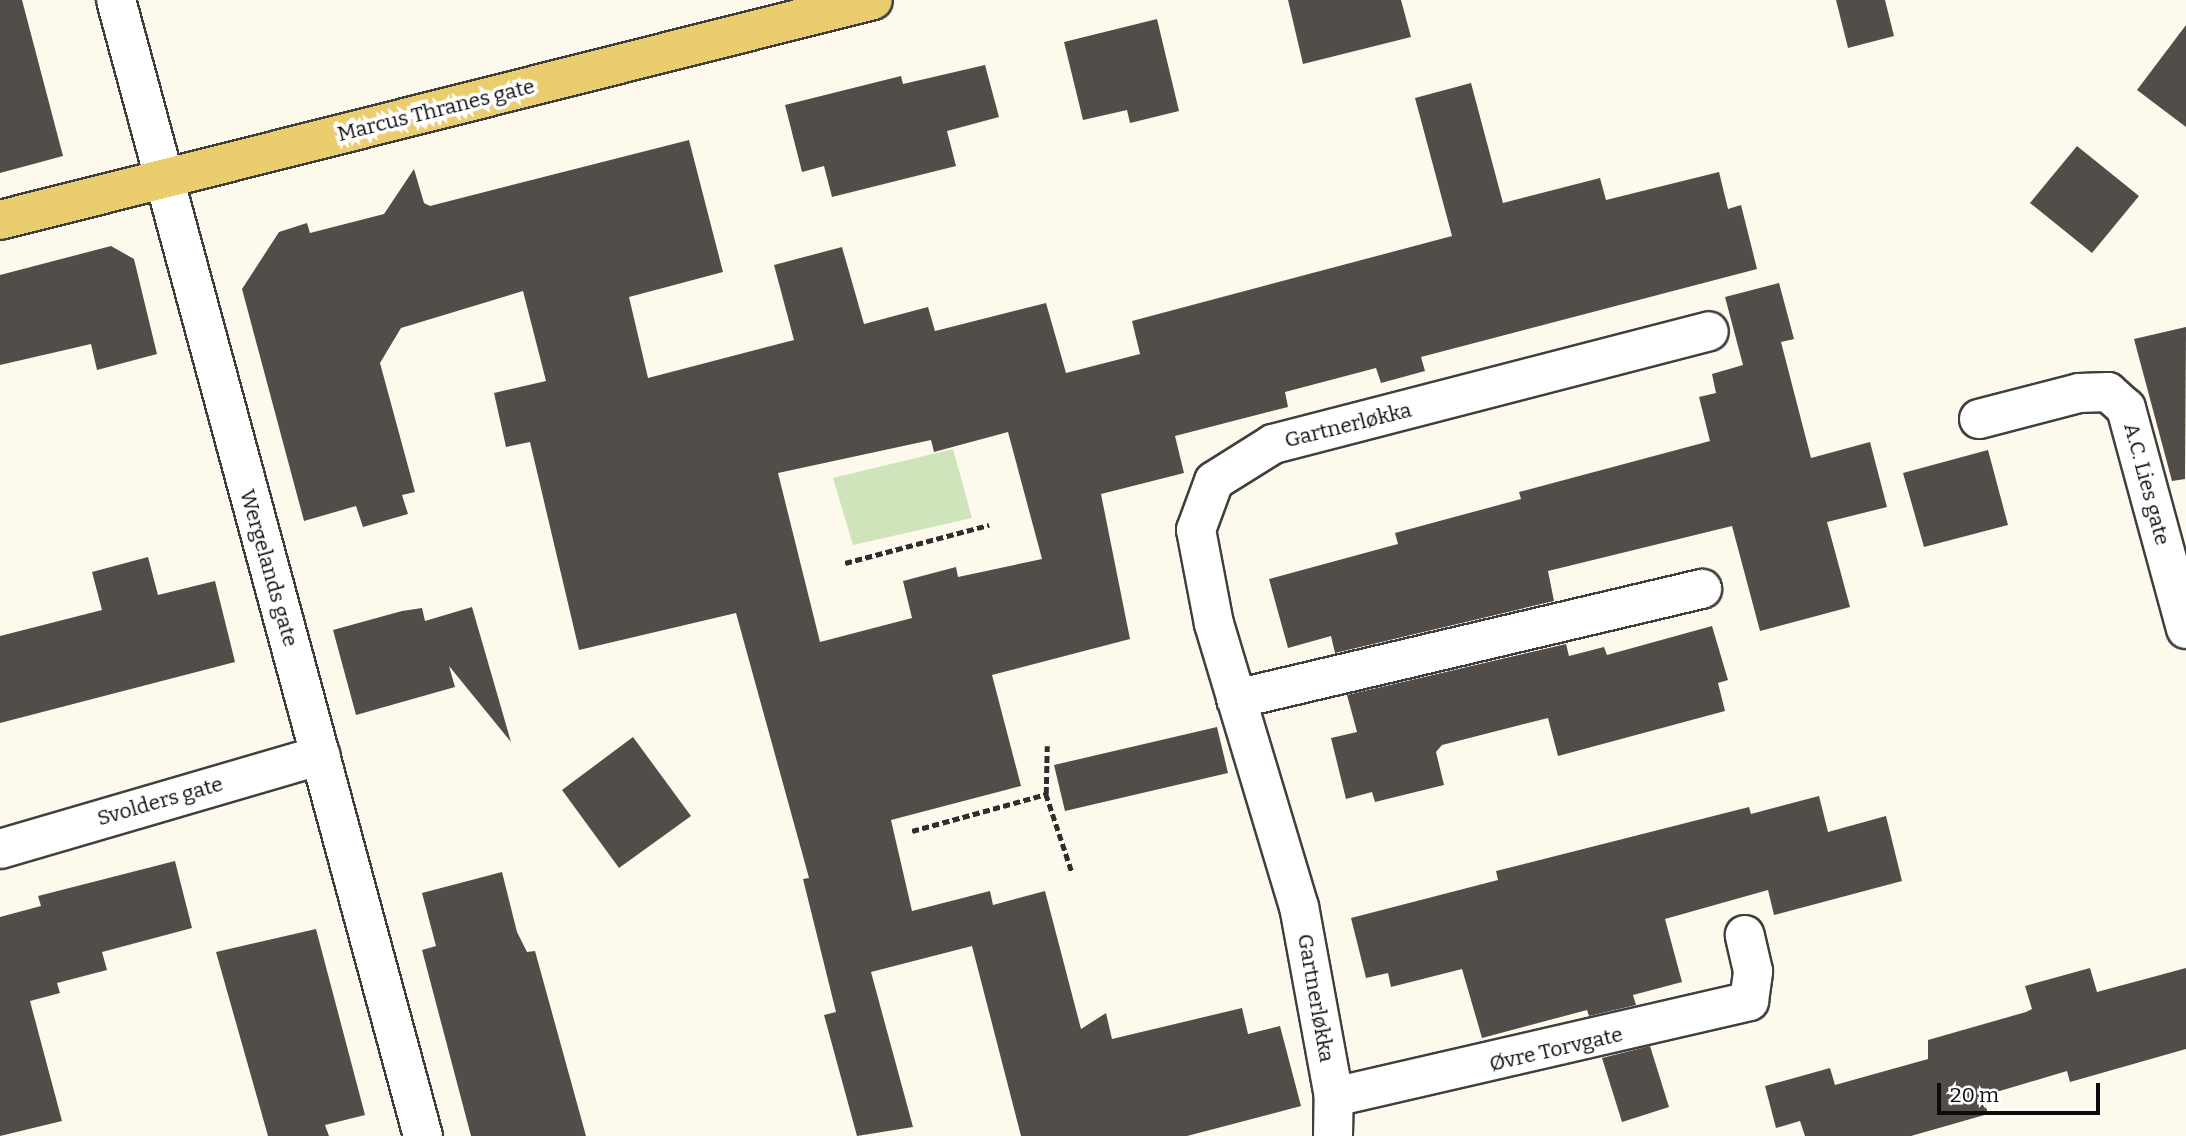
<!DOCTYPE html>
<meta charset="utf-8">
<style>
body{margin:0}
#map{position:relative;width:2186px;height:1136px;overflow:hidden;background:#fdfaed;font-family:Bitter,serif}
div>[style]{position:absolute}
.green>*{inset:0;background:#cfe4ba}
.building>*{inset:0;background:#534d49}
.path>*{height:4.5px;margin-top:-2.25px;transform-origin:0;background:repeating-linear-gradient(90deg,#2e2e2e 0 7px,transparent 0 10.5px)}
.roads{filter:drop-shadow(2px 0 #3f3f3f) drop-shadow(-2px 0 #3f3f3f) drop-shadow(0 2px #3f3f3f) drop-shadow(0 -2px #3f3f3f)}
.minor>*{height:38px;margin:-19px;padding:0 19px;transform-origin:19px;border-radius:19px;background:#fff}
.major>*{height:38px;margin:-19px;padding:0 19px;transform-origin:19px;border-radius:19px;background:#eacd6f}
span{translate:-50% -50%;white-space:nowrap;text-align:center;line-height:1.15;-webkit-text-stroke:7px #fff;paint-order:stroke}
.street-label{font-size:21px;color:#0c0c0c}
.scale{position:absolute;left:1937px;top:1083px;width:163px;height:32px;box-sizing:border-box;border:4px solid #0c0c0c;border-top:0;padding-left:9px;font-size:21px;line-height:24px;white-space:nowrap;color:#0c0c0c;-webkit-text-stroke:5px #fff;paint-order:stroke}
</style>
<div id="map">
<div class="green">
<div style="clip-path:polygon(953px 449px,972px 518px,853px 545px,833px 478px)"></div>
</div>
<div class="building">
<div style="clip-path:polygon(0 0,22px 0,63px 156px,0 173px)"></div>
<div style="clip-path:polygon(1288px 0,1401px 0,1411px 37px,1303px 64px)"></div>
<div style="clip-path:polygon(1836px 0,1885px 0,1894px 36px,1848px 48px)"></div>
<div style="clip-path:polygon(1157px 19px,1179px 111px,1130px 123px,1127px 110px,1083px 120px,1064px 42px)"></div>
<div style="clip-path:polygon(2186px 25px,2186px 127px,2137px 90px)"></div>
<div style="clip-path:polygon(985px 65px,999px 117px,947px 131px,956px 166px,832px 197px,824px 166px,802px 172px,785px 105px,901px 76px,903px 84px)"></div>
<div style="clip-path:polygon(evenodd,1471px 83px,1503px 203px,1600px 178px,1606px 200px,1719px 172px,1728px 209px,1741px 205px,1757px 269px,1421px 357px,1425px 371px,1381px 383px,1376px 368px,1285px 392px,1288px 407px,1175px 436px,1184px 473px,1101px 494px,1130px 639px,992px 675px,1021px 786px,891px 820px,912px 911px,990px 891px,993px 905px,1045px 891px,1081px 1029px,1106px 1013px,1112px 1039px,1242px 1008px,1248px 1034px,1280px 1026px,1301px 1106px,1187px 1136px,1021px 1136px,972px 946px,871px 972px,913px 1127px,857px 1136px,824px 1015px,836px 1012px,803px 879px,809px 878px,736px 613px,579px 650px,530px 442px,506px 447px,494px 393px,546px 381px,523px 291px,401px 328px,380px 363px,415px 492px,402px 495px,408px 514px,363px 527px,356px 506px,304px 521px,242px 289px,279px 232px,307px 223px,310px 233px,384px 214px,414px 169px,424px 203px,430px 206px,689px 140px,723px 272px,629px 297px,648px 378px,794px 340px,774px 265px,842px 247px,864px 324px,928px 307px,935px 331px,1046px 303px,1066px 373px,1140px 354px,1132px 321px,1452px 236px,1415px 98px,1471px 83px,1008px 432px,1042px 559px,958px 577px,956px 567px,903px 581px,912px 618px,820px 642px,778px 473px,931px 440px,934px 452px,1008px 432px)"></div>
<div style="clip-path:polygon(2077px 146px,2139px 196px,2092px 253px,2030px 203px)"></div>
<div style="clip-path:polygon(111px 246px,134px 259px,157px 354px,97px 370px,91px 344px,0 365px,0 275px)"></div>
<div style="clip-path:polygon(1779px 283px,1794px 339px,1781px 342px,1811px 458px,1870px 442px,1887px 507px,1827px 522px,1850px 607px,1760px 631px,1732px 526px,1548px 571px,1554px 601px,1335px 653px,1331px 636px,1288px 648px,1269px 579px,1398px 544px,1395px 533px,1521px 499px,1519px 492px,1710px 441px,1699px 397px,1716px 393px,1712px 374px,1743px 365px,1725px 297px)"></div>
<div style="clip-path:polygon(2186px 327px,2185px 479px,2172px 481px,2134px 339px)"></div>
<div style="clip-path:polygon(1988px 450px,2008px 525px,1924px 547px,1903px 473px)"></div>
<div style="clip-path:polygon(148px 557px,158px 595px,215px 581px,235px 662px,0 723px,0 636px,102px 610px,92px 572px)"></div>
<div style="clip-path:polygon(472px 607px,511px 742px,449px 666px,455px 687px,356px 715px,333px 630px,402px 611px,422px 608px,425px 621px)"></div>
<div style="clip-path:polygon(1712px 626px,1728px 680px,1718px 683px,1725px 711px,1558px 756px,1548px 718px,1442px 745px,1436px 752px,1444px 785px,1375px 802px,1372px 792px,1346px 799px,1331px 738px,1357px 732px,1347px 695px,1566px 644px,1569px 656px,1604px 647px,1607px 655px)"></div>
<div style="clip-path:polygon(1217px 727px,1228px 773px,1065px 811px,1054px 765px)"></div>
<div style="clip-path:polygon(633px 737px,691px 816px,619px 868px,562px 790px)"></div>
<div style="clip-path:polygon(1819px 796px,1828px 832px,1886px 816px,1902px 881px,1774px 915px,1768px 890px,1665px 919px,1682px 982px,1633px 995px,1636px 1005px,1589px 1016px,1587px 1010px,1482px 1038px,1462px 969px,1391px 987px,1388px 973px,1366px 978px,1351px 918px,1498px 880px,1496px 871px,1749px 807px,1751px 814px)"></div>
<div style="clip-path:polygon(175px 861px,192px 928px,102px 952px,107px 970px,57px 983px,60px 993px,30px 1001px,62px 1121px,0 1136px,0 917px,41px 906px,38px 896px)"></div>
<div style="clip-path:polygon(502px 872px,517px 932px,527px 952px,535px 951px,586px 1136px,471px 1136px,422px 950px,436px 946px,422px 893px)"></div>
<div style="clip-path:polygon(316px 929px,365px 1115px,325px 1125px,329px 1136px,268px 1136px,216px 952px)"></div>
<div style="clip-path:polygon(2090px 968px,2097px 992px,2186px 968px,2186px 1049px,2070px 1082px,2067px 1071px,1983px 1096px,1988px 1114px,1911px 1136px,1805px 1136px,1800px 1121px,1776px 1128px,1765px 1086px,1830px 1068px,1835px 1085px,1928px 1059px,1928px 1040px,2026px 1012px,2032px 1009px,2025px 986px)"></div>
<div style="clip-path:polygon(1650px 1046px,1669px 1107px,1622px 1122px,1602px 1058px)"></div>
</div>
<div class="path">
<div style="left:845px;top:563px;width:149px;rotate:-14.8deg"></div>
<div style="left:1046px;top:794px;width:82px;rotate:71.6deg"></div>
<div style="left:912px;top:831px;width:139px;rotate:-15.4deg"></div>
<div style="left:1046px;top:794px;width:48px;rotate:-88.8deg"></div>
</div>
<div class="roads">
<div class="minor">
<div style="left:116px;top:0;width:1177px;rotate:74.88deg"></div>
<div style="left:1979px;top:419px;width:103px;rotate:-14.6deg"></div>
<div style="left:2079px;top:393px;width:29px;rotate:-2deg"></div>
<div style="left:2108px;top:392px;width:24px;rotate:42deg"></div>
<div style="left:2126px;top:408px;width:229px;rotate:74.8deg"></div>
<div style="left:1236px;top:699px;width:479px;rotate:-13.3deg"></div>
<div style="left:0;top:849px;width:334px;rotate:-16.3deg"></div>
<div style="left:1334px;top:1097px;width:193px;rotate:-100.4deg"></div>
<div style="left:1299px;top:907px;width:295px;rotate:-106.7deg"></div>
<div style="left:1214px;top:624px;width:96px;rotate:-100.8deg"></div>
<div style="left:1196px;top:530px;width:52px;rotate:-69.8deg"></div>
<div style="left:1214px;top:481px;width:70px;rotate:-32.1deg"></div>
<div style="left:1273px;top:444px;width:450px;rotate:-14.5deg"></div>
<div style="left:1333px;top:1136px;width:39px;rotate:-89deg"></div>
<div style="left:1334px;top:1097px;width:426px;rotate:-13deg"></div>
<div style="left:1749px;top:1001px;width:30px;rotate:-82deg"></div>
<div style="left:1753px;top:971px;width:37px;rotate:-103deg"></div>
</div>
<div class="major">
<div style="left:0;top:220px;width:900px;rotate:-14.14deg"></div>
</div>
</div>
<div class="street-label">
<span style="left:436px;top:110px;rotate:-14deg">Marcus Thranes gate</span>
<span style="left:1348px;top:425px;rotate:-14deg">Gartnerløkka</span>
<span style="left:2147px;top:484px;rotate:75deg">A.C. Lies gate</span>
<span style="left:269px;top:568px;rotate:74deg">Wergelands gate</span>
<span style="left:160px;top:801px;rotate:-16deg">Svolders gate</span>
<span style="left:1316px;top:998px;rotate:80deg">Gartnerløkka</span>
<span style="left:1556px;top:1049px;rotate:-13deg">Øvre Torvgate</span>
</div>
<div class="scale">20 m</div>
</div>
